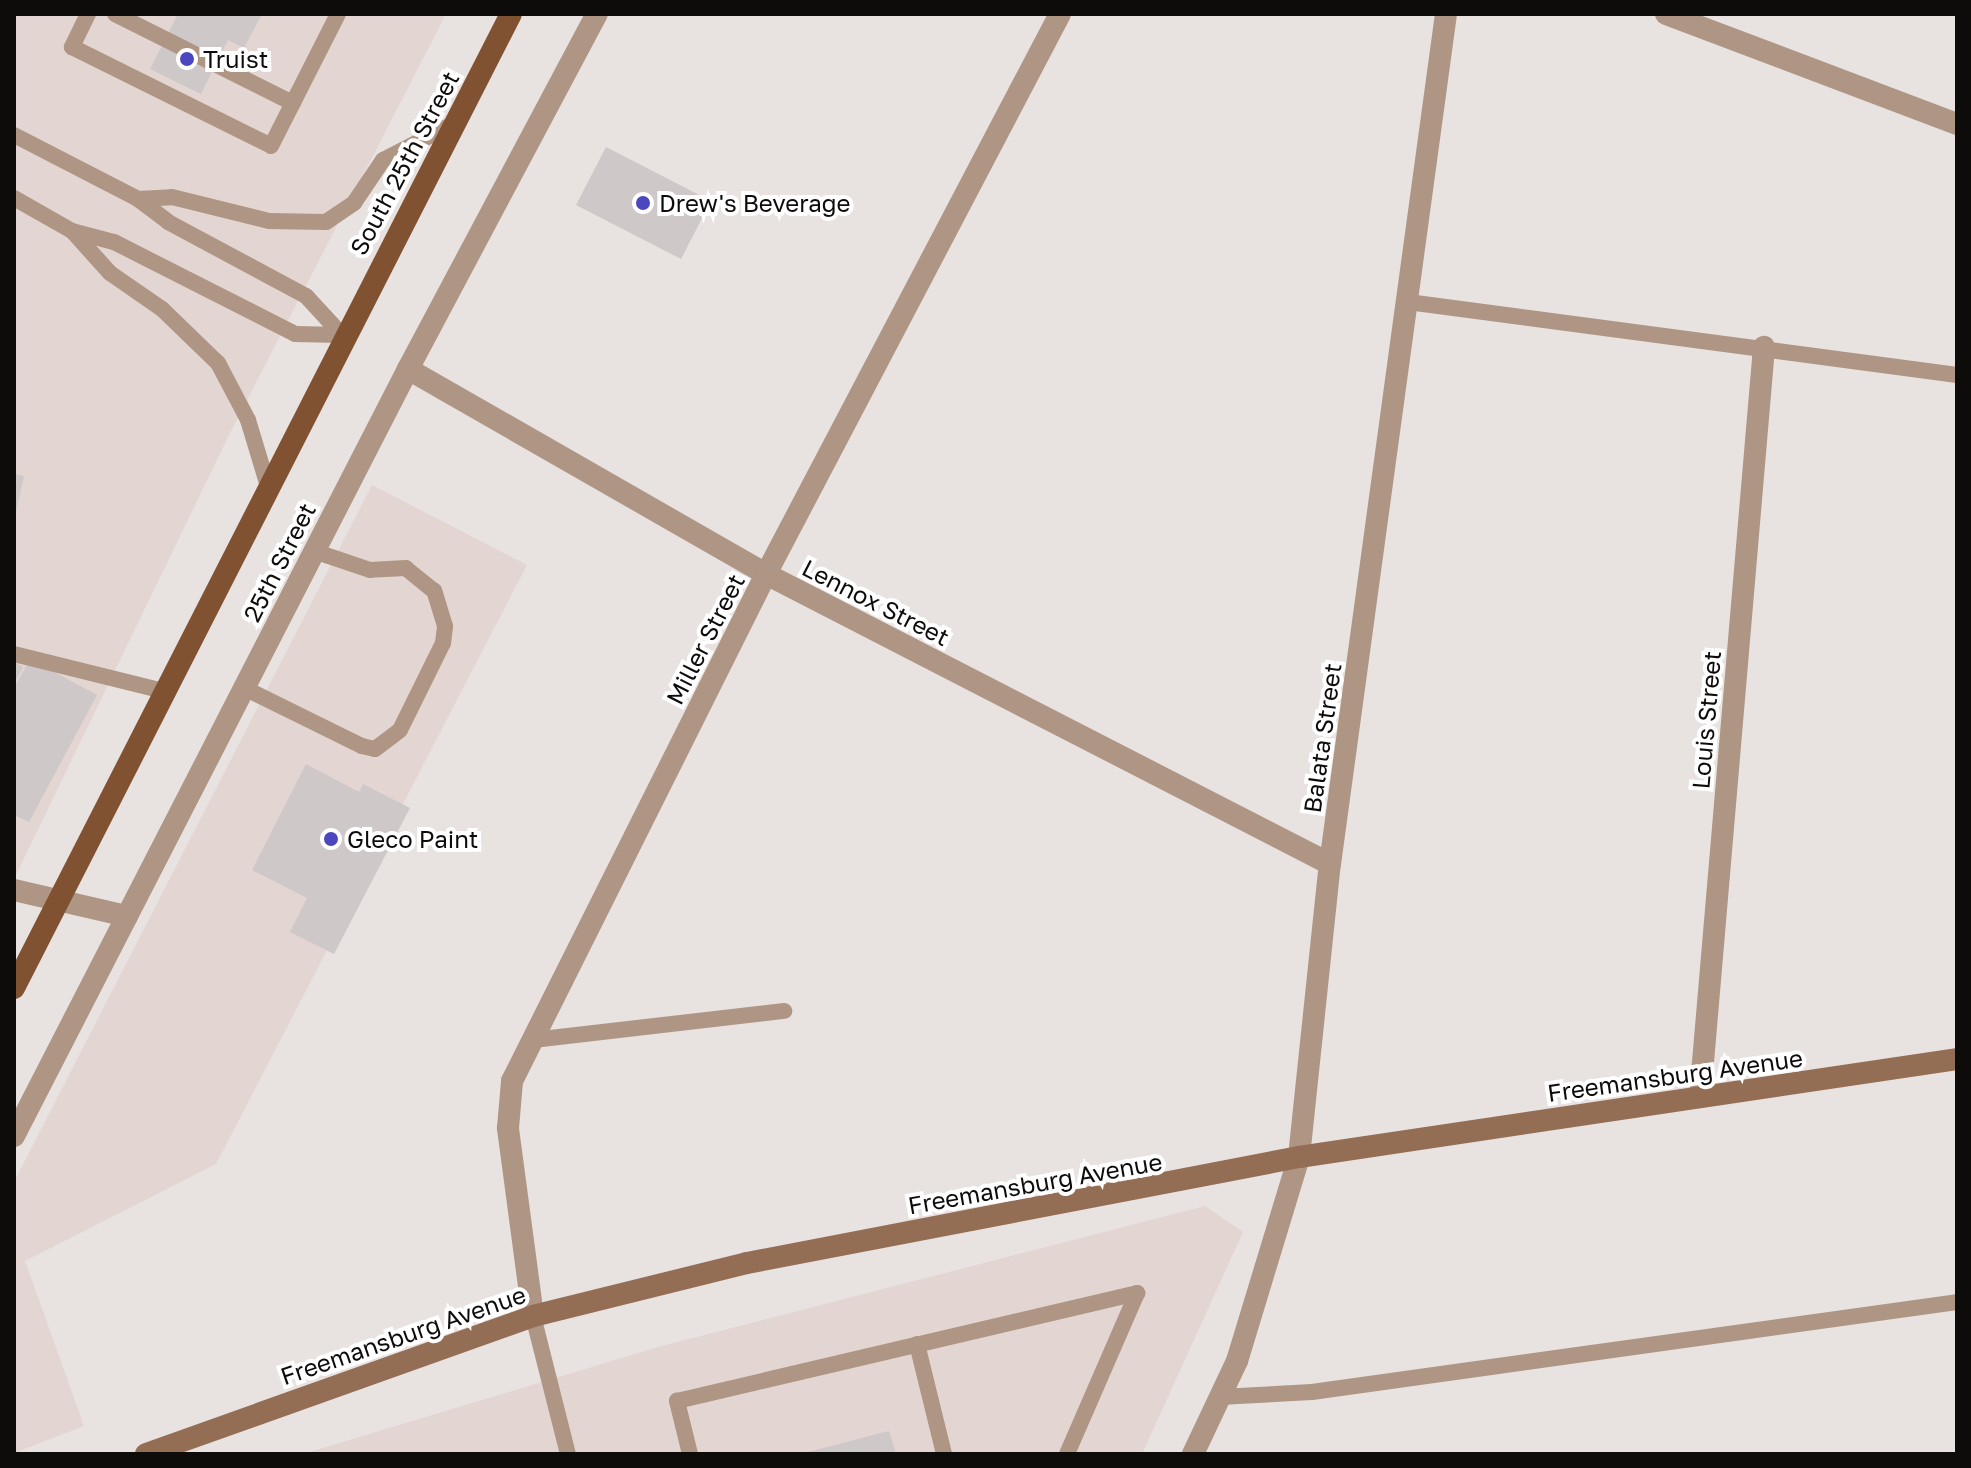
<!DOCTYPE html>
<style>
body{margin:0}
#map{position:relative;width:1971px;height:1468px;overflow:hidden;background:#e8e2e1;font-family:"Golos Text",sans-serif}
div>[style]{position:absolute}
.built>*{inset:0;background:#e3d5d2}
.building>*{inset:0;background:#cec8c9}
.service>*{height:16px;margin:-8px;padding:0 8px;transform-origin:8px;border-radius:8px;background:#af9583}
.minor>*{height:22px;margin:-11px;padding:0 11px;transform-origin:11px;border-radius:11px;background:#af9583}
.secondary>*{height:22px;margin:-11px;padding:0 11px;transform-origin:11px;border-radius:11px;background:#946e54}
.primary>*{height:22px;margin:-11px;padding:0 11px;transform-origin:11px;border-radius:11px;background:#805231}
.dots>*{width:22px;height:22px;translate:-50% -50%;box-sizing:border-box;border:4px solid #fff;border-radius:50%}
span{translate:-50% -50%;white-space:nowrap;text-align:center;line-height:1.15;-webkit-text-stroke:8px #fff;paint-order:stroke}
.poi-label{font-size:24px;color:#0e0c0b}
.left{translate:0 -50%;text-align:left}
.street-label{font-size:24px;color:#0e0c0b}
.frame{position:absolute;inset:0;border:16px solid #0e0c0b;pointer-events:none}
</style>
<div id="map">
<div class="built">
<div style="clip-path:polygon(14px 14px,446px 14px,228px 437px,14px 879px)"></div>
<div style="clip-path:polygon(372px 485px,527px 565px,216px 1164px,25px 1261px,84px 1426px,14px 1453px,14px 1182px)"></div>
<div style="clip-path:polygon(1205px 1206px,1243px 1232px,1142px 1454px,303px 1454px,658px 1347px)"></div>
</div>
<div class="building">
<div style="clip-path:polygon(178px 14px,262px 14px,244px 48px,228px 40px,201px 94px,150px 69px)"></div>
<div style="clip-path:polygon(606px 147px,711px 201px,681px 259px,576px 205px)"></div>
<div style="clip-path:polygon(14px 474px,24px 476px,15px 516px,14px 516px)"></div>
<div style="clip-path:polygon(30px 659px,97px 695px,29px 822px,14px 815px,14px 688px)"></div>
<div style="clip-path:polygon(14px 662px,23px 667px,14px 684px)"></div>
<div style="clip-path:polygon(306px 764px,359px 792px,363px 784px,410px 808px,334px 954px,290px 932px,307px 898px,252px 870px)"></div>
<div style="clip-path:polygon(889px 1431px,896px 1454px,805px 1454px,804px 1453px)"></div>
</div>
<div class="service">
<div style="left:88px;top:14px;width:37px;rotate:116deg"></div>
<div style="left:72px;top:47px;width:222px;rotate:26.4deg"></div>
<div style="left:271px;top:146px;width:148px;rotate:-63.1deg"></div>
<div style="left:115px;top:14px;width:199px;rotate:26.6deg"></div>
<div style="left:14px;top:135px;width:140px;rotate:27.3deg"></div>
<div style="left:138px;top:199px;width:38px;rotate:37deg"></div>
<div style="left:168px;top:222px;width:157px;rotate:28.2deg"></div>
<div style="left:306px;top:296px;width:53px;rotate:47.3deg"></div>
<div style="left:14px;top:198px;width:67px;rotate:29.6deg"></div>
<div style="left:72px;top:231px;width:43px;rotate:14.7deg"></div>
<div style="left:114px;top:242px;width:203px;rotate:26.9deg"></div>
<div style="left:295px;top:334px;width:47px;rotate:1.2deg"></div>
<div style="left:138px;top:199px;width:34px;rotate:-3deg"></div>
<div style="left:172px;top:197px;width:100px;rotate:13.9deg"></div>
<div style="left:269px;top:221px;width:57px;rotate:1deg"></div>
<div style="left:326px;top:222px;width:34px;rotate:-34deg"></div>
<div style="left:354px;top:203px;width:52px;rotate:-56deg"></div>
<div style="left:383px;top:160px;width:81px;rotate:-27.2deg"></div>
<div style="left:73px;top:232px;width:55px;rotate:47.9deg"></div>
<div style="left:110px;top:273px;width:63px;rotate:34.7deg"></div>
<div style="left:162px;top:309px;width:78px;rotate:44deg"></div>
<div style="left:218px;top:363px;width:64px;rotate:62.2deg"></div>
<div style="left:248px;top:420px;width:66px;rotate:73.2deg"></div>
<div style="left:1408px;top:302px;width:554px;rotate:7.57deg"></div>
<div style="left:14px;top:654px;width:154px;rotate:13.9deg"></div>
<div style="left:244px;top:688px;width:131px;rotate:26.2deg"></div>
<div style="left:362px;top:746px;width:13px;rotate:13deg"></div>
<div style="left:375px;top:749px;width:31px;rotate:-37deg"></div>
<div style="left:400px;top:730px;width:97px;rotate:-63.7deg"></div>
<div style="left:443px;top:643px;width:17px;rotate:-83deg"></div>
<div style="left:445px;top:626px;width:37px;rotate:-107deg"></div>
<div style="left:434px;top:591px;width:36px;rotate:-141deg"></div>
<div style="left:406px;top:568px;width:36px;rotate:177deg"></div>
<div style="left:370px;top:570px;width:59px;rotate:-161.3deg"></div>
<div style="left:533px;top:1040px;width:253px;rotate:-6.6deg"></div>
<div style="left:533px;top:1316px;width:142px;rotate:75.8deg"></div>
<div style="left:917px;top:1344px;width:113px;rotate:76.2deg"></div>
<div style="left:1220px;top:1397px;width:92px;rotate:-3.1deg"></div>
<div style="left:1312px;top:1392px;width:651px;rotate:-7.94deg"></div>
<div style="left:690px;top:1454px;width:55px;rotate:-103.8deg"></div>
<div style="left:677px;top:1401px;width:473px;rotate:-13.2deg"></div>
<div style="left:1137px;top:1293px;width:176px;rotate:113.5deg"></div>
</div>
<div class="minor">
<div style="left:1666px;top:14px;width:311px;rotate:20.7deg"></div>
<div style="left:408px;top:369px;width:413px;rotate:29.8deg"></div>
<div style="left:766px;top:574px;width:634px;rotate:27.21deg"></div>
<div style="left:14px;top:890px;width:116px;rotate:13deg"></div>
<div style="left:1700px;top:1097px;width:753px;rotate:-85.12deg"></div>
<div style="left:14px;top:1136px;width:862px;rotate:-62.81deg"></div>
<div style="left:408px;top:369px;width:402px;rotate:-62deg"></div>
<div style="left:533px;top:1316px;width:190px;rotate:-97.6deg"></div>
<div style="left:508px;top:1128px;width:47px;rotate:-85.1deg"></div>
<div style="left:512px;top:1081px;width:567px;rotate:-63.39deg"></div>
<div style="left:766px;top:574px;width:632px;rotate:-62.3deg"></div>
<div style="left:1193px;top:1454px;width:103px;rotate:-64.7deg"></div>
<div style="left:1237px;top:1361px;width:213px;rotate:-73.1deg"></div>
<div style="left:1299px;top:1157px;width:295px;rotate:-84deg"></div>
<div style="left:1330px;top:864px;width:858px;rotate:-82.23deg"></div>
</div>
<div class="secondary">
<div style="left:146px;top:1454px;width:411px;rotate:-19.6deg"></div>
<div style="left:533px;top:1316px;width:220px;rotate:-13.9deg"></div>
<div style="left:747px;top:1263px;width:562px;rotate:-10.87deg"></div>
<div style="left:1299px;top:1157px;width:665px;rotate:-8.47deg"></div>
</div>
<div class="primary">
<div style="left:14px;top:988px;width:1093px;rotate:-62.97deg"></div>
</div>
<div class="dots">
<div style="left:187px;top:59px;background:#4c47be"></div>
<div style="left:643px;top:203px;background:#4c47be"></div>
<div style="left:331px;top:839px;background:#4c47be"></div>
</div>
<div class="poi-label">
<span class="left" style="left:203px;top:59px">Truist</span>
<span class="left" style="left:659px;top:203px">Drew's Beverage</span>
<span class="left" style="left:347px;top:839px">Gleco Paint</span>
</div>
<div class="street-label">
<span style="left:404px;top:163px;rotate:-62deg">South 25th Street</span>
<span style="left:279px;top:562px;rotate:-63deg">25th Street</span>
<span style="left:876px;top:602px;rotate:27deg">Lennox Street</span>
<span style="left:705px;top:639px;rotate:-63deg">Miller Street</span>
<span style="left:1706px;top:720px;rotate:-85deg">Louis Street</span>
<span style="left:1322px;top:738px;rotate:-82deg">Balata Street</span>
<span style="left:1675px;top:1075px;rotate:-8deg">Freemansburg Avenue</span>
<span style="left:1035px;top:1183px;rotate:-10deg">Freemansburg Avenue</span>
<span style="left:403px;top:1335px;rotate:-19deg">Freemansburg Avenue</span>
</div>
<div class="frame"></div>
</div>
